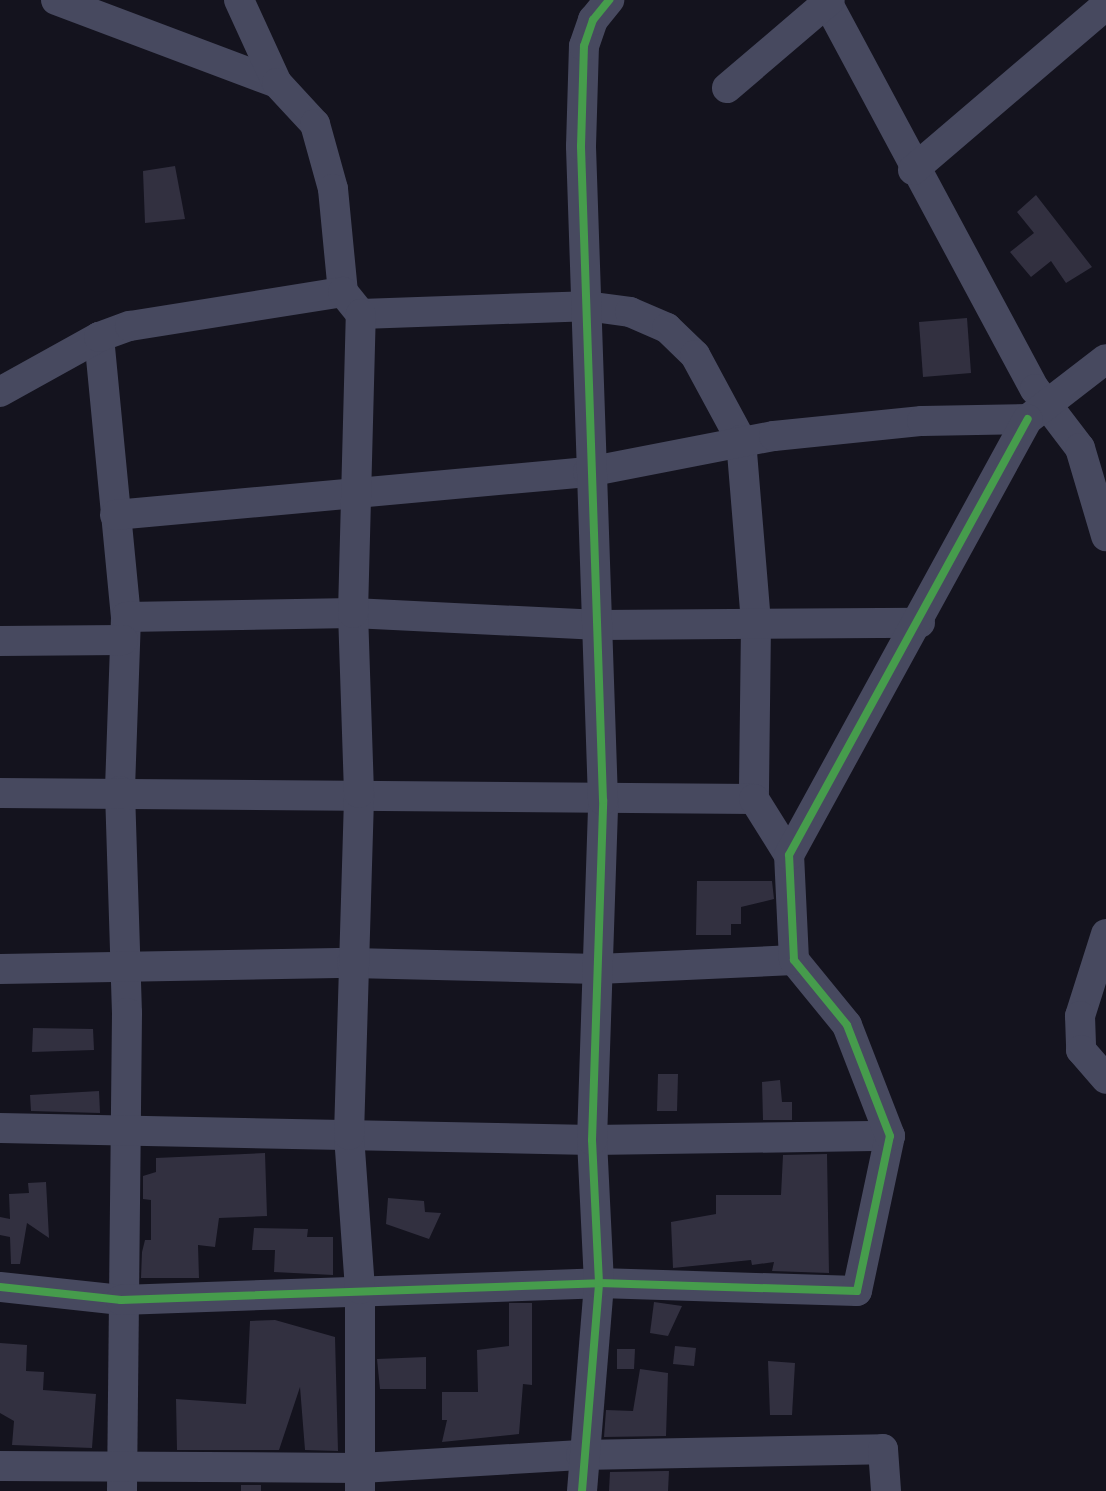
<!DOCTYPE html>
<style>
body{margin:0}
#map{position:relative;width:1106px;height:1491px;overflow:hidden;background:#14131e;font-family:Arial,sans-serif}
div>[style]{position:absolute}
.building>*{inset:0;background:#323040}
.minor>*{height:30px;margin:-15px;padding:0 15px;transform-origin:15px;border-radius:15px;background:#47495f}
.cycleway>*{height:8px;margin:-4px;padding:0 4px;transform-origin:4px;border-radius:4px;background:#469c4c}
span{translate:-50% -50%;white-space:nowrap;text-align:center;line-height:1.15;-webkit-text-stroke:4.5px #100e23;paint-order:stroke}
</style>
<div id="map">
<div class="building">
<div style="clip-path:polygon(175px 166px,185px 219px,145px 223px,143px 171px)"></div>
<div style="clip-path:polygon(1036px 195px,1092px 267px,1066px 283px,1051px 261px,1031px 277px,1010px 252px,1034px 233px,1017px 212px)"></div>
<div style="clip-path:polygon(967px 318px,971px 373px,923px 377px,919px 322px)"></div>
<div style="clip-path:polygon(697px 881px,772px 881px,774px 899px,741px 907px,741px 924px,731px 924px,731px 935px,696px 935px)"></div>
<div style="clip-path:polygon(33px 1028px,93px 1029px,94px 1050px,32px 1052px)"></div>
<div style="clip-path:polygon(658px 1074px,678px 1074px,677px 1111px,657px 1111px)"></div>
<div style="clip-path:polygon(780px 1080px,782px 1102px,792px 1102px,792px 1120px,763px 1120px,762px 1082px)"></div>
<div style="clip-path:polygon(99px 1091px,100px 1113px,31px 1111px,30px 1095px)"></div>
<div style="clip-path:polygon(265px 1153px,267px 1216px,219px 1218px,215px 1247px,198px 1245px,199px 1278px,141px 1278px,142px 1252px,145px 1240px,151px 1240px,151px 1200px,143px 1199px,143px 1176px,156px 1172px,156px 1158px)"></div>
<div style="clip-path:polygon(827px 1154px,829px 1273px,772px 1271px,774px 1262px,752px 1265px,751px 1260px,673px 1268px,671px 1222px,716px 1214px,716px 1195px,781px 1195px,783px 1155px)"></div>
<div style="clip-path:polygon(46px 1182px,49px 1238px,27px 1223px,20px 1264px,11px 1264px,10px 1237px,0 1235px,0 1217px,10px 1219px,9px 1194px,29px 1193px,28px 1183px)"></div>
<div style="clip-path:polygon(388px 1198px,424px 1201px,425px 1212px,441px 1213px,429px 1239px,386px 1224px)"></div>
<div style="clip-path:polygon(254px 1228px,308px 1229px,307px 1237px,333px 1237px,333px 1275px,274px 1272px,275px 1250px,252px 1250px)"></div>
<div style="clip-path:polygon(654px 1302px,682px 1306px,668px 1336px,650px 1333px)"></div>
<div style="clip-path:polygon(509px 1303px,532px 1303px,532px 1385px,523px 1384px,519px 1434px,442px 1442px,447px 1420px,442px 1420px,442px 1392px,478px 1392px,477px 1350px,509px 1346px)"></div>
<div style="clip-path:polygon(275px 1320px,335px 1337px,338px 1451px,305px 1450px,300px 1387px,279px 1450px,177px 1450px,176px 1399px,246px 1404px,250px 1321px)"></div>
<div style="clip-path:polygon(0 1343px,27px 1345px,26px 1371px,44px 1372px,43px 1390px,96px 1394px,92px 1448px,12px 1445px,14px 1421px,0 1413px)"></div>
<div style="clip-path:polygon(675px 1346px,696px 1348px,694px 1366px,673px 1364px)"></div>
<div style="clip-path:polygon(617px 1349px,635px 1349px,634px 1369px,617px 1369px)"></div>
<div style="clip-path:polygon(426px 1357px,426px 1389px,380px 1389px,377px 1359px)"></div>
<div style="clip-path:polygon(768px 1361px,795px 1363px,792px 1415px,770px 1415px)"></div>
<div style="clip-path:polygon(640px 1369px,668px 1373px,666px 1436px,604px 1437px,606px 1410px,633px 1411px)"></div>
<div style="clip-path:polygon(664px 1471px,669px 1471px,668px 1491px,609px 1491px,610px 1472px)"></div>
<div style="clip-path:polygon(241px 1485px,261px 1485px,261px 1491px,241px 1491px)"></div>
</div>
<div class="minor">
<div style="left:56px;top:0;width:236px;rotate:20.6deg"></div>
<div style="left:239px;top:0;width:91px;rotate:65.4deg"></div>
<div style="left:277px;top:83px;width:56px;rotate:47.2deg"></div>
<div style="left:315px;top:124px;width:67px;rotate:74.5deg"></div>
<div style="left:333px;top:189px;width:103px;rotate:84.5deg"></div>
<div style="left:826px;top:0;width:442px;rotate:61.8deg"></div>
<div style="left:1035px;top:389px;width:74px;rotate:52.7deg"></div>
<div style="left:1080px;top:448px;width:92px;rotate:73.5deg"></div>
<div style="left:727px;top:88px;width:135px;rotate:-40.5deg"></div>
<div style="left:913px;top:170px;width:254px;rotate:-40.5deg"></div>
<div style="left:99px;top:337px;width:281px;rotate:84.5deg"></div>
<div style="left:126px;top:617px;width:174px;rotate:92deg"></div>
<div style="left:120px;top:791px;width:222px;rotate:88.2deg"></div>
<div style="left:127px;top:1013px;width:478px;rotate:90.6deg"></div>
<div style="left:0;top:392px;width:113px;rotate:-29.1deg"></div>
<div style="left:99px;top:337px;width:33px;rotate:-20deg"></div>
<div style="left:130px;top:326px;width:216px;rotate:-9.1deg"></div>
<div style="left:343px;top:292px;width:28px;rotate:51deg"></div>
<div style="left:361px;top:314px;width:225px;rotate:-2deg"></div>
<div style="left:586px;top:306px;width:44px;rotate:7.8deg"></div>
<div style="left:630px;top:312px;width:40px;rotate:23.4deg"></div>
<div style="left:667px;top:328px;width:39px;rotate:44deg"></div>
<div style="left:695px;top:355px;width:97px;rotate:61.6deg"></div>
<div style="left:741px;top:440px;width:185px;rotate:85.3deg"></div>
<div style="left:756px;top:624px;width:175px;rotate:90.7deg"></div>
<div style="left:115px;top:515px;width:475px;rotate:-5.2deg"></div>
<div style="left:588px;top:472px;width:189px;rotate:-11deg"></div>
<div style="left:774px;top:436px;width:149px;rotate:-5.8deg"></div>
<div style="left:922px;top:421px;width:106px;rotate:-1.1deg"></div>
<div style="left:1028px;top:419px;width:98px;rotate:-37.6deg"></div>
<div style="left:126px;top:617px;width:227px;rotate:-1deg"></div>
<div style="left:353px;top:613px;width:247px;rotate:2.8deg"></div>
<div style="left:600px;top:625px;width:320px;rotate:-0.4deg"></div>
<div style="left:0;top:641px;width:123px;rotate:-0.5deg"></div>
<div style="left:0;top:793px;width:754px;rotate:0.46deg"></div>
<div style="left:754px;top:799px;width:66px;rotate:58deg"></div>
<div style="left:1106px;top:934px;width:86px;rotate:107.6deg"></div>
<div style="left:1080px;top:1016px;width:34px;rotate:88deg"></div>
<div style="left:1081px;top:1050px;width:38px;rotate:49deg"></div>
<div style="left:0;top:969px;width:352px;rotate:-1deg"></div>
<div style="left:352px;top:963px;width:246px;rotate:1.4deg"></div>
<div style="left:598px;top:969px;width:196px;rotate:-2.6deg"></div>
<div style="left:0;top:1128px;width:592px;rotate:1.16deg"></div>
<div style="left:592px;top:1140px;width:298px;rotate:-0.8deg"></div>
<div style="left:0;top:1287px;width:122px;rotate:6.1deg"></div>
<div style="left:121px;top:1300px;width:478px;rotate:-2deg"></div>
<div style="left:599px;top:1283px;width:258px;rotate:1.8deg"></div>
<div style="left:857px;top:1291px;width:158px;rotate:-78deg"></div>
<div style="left:890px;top:1136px;width:119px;rotate:-111.2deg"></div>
<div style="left:847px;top:1025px;width:84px;rotate:-129.2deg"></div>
<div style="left:794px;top:960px;width:105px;rotate:-92.7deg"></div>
<div style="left:789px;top:855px;width:497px;rotate:-61.3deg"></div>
<div style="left:0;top:1466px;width:361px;rotate:0.3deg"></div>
<div style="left:361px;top:1468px;width:220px;rotate:-3.4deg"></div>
<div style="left:581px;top:1455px;width:302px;rotate:-1.1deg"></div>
<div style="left:883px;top:1449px;width:42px;rotate:85.9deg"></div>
<div style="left:360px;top:1491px;width:202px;rotate:-90deg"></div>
<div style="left:360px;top:1289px;width:154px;rotate:-94.1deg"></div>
<div style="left:349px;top:1135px;width:342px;rotate:-88.3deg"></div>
<div style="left:359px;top:793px;width:180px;rotate:-91.9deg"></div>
<div style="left:353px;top:613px;width:299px;rotate:-88.5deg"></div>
<div style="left:582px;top:1491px;width:209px;rotate:-85.3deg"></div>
<div style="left:599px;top:1283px;width:143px;rotate:-92.8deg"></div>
<div style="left:592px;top:1140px;width:340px;rotate:-88.1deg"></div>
<div style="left:603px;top:800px;width:654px;rotate:-91.93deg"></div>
<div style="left:581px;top:146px;width:100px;rotate:-88.3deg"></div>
<div style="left:584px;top:46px;width:28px;rotate:-71deg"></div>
<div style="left:593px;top:20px;width:26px;rotate:-51deg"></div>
</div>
<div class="cycleway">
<div style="left:0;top:1287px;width:122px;rotate:6.1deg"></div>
<div style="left:121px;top:1300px;width:478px;rotate:-2deg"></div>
<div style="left:599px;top:1283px;width:258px;rotate:1.8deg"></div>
<div style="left:857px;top:1291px;width:158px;rotate:-78deg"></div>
<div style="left:890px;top:1136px;width:119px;rotate:-111.2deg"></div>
<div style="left:847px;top:1025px;width:84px;rotate:-129.2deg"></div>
<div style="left:794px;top:960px;width:105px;rotate:-92.7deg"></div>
<div style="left:789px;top:855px;width:497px;rotate:-61.3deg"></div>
<div style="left:582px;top:1491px;width:209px;rotate:-85.3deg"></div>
<div style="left:599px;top:1283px;width:143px;rotate:-92.8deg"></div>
<div style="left:592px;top:1140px;width:340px;rotate:-88.1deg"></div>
<div style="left:603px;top:800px;width:654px;rotate:-91.93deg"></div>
<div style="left:581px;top:146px;width:100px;rotate:-88.3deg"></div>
<div style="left:584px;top:46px;width:28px;rotate:-71deg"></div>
<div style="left:593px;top:20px;width:26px;rotate:-51deg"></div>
</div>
</div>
